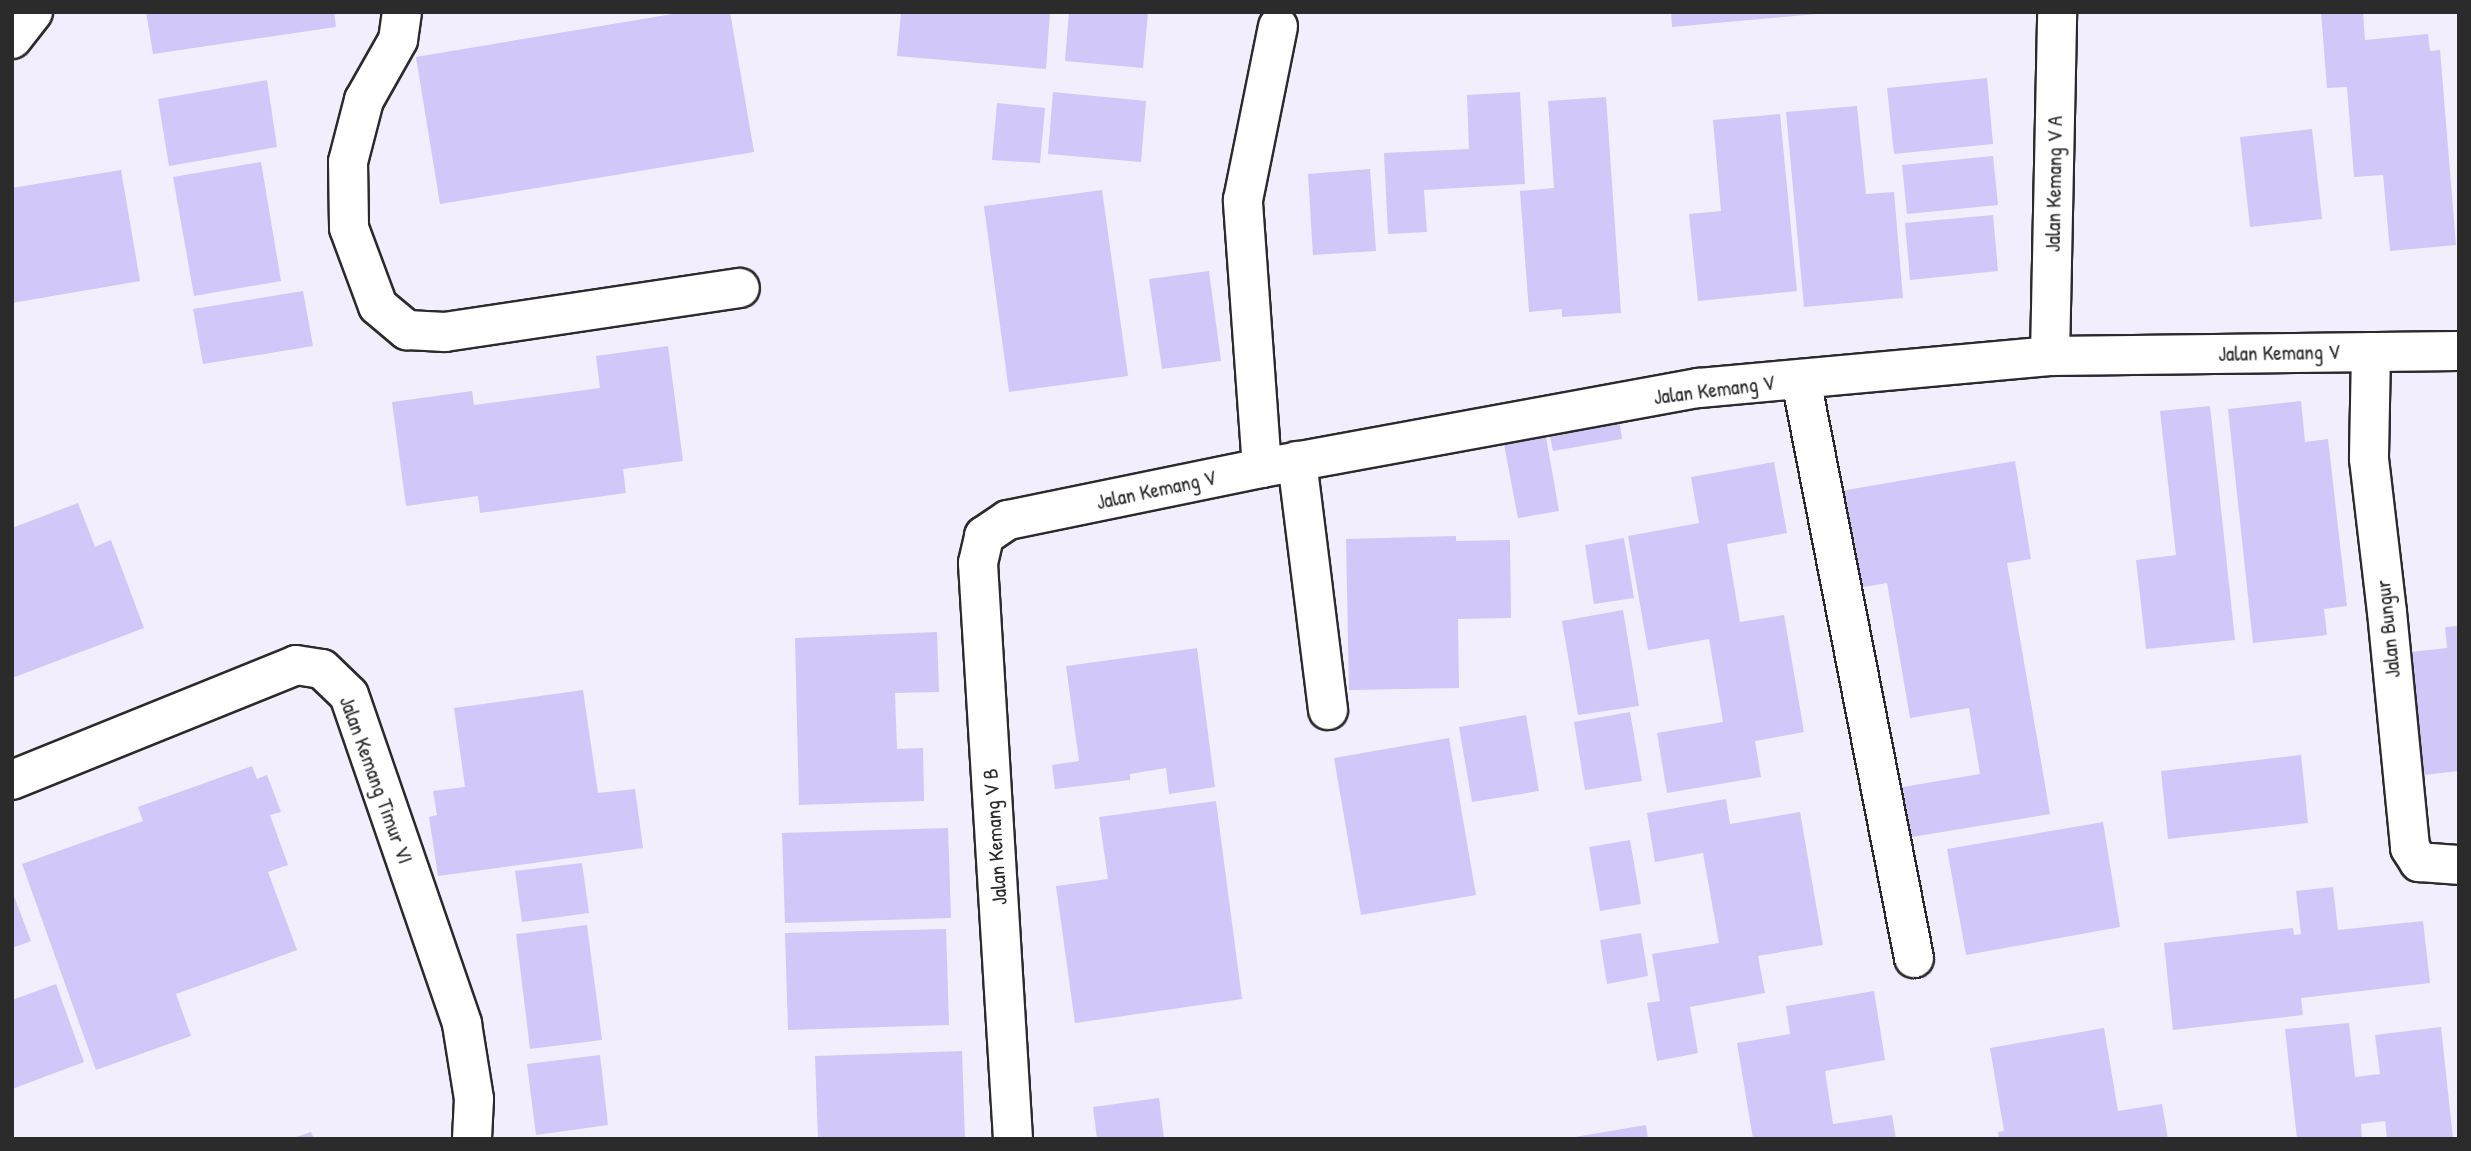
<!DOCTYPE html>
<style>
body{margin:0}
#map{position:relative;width:2471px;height:1151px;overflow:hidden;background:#f2eefd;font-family:"Patrick Hand",sans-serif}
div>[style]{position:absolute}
.building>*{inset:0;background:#d2c7f9}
.roads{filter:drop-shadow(2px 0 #2b2b2b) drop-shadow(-2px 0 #2b2b2b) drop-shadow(0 2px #2b2b2b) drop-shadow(0 -2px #2b2b2b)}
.minor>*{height:38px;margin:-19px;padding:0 19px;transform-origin:19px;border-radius:19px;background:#fff}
span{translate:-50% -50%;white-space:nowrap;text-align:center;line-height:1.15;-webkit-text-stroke:5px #fff;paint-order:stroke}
.street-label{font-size:21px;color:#2b2b2b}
.frame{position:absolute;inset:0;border:14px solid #2b2b2b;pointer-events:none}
</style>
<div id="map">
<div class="building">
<div style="clip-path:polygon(146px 12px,334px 12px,336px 27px,153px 54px)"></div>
<div style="clip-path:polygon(685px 12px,730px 12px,754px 152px,440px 204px,416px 57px)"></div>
<div style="clip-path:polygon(901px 12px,1050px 12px,1046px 69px,897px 56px)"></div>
<div style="clip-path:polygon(1069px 12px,1148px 12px,1143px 68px,1065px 61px)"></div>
<div style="clip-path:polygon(1671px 12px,1817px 12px,1817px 14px,1672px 27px)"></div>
<div style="clip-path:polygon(2321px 12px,2363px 12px,2365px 40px,2428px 34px,2430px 51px,2440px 50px,2456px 245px,2390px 251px,2383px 175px,2354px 177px,2347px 87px,2327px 88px)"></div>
<div style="clip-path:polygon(1987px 78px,1993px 144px,1894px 154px,1887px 88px)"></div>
<div style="clip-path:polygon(267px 80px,277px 147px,169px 166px,158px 99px)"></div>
<div style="clip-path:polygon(1053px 92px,1146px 101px,1141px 162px,1048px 154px)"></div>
<div style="clip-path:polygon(1520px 92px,1525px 184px,1424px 190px,1427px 232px,1388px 234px,1384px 153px,1469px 149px,1467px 95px)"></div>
<div style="clip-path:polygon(1606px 97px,1621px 313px,1562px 317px,1562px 309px,1529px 312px,1520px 191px,1554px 188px,1548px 101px)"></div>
<div style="clip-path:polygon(997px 103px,1045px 108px,1040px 163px,992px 160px)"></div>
<div style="clip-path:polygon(1857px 106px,1866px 194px,1894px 192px,1903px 298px,1804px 307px,1786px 112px)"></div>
<div style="clip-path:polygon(1780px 114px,1797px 291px,1698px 301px,1689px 214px,1721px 211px,1713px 120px)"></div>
<div style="clip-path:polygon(2312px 129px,2322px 219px,2250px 227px,2240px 137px)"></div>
<div style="clip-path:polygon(1993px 156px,1998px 205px,1907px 214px,1902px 165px)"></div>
<div style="clip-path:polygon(261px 162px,281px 281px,194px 296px,173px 177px)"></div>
<div style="clip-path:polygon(1370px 169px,1376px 251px,1313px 255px,1308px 174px)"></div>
<div style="clip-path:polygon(121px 170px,140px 281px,12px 303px,12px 188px)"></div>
<div style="clip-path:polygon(1102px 190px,1128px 376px,1009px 392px,984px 206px)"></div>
<div style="clip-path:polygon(1993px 215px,1998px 271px,1910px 280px,1905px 223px)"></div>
<div style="clip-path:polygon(1209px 271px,1221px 361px,1162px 369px,1149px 279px)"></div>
<div style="clip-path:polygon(303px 291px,313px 346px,203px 364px,193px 309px)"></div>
<div style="clip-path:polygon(668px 346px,683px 461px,623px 469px,626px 493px,480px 513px,478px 496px,406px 506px,392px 402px,472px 391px,474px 405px,600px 388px,596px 356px)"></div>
<div style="clip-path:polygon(2301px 401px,2305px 442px,2328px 439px,2347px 606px,2324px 609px,2327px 635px,2253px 643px,2228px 409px)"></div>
<div style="clip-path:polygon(2210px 406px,2235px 640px,2146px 649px,2136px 560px,2176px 555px,2160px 411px)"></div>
<div style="clip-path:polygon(1618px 411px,1622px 439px,1553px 451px,1547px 422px)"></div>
<div style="clip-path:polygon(1546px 437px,1559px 511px,1518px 518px,1504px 444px)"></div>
<div style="clip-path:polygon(2015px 461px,2031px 559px,2007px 563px,2050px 814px,1906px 838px,1897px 788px,1980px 774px,1969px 708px,1910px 718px,1887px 583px,1852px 589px,1835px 492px)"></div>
<div style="clip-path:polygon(1774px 462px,1787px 533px,1727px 544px,1740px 622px,1784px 615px,1804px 732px,1755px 741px,1761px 777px,1667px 793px,1657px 733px,1723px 722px,1709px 639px,1648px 650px,1628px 536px,1699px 523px,1691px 477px)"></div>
<div style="clip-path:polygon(78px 503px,95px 547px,111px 540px,144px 628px,12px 678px,12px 528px)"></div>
<div style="clip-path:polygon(1456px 536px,1456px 541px,1510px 540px,1511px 618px,1458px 619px,1459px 688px,1349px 690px,1346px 539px)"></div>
<div style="clip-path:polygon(1624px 538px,1634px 598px,1594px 604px,1585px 545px)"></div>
<div style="clip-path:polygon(1623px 610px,1639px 706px,1578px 715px,1562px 621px)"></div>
<div style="clip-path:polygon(2459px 626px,2459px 771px,2415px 776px,2402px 653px,2447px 648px,2445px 627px)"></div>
<div style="clip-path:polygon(937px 632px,939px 692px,895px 693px,897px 749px,923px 748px,924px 801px,799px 805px,795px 638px)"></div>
<div style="clip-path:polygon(1197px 648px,1215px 787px,1169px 794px,1166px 768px,1130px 774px,1130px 780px,1055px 789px,1052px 765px,1079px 761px,1066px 666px)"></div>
<div style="clip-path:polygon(583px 690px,598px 793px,635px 789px,643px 848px,438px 876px,429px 817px,437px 815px,433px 791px,465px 787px,454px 708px)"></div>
<div style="clip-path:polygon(1630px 712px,1642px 781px,1585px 790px,1574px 722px)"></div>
<div style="clip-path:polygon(1526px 715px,1539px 791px,1472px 802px,1459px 727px)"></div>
<div style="clip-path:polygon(1449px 738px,1476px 895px,1361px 915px,1334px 758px)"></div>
<div style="clip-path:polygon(2301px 755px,2308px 823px,2168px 839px,2161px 771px)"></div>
<div style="clip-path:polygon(252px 766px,257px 779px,267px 775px,281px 812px,270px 815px,288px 865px,268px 872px,297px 950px,176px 994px,191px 1036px,96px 1070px,22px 864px,143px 821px,138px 807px)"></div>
<div style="clip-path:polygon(1726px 799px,1730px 824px,1800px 812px,1823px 945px,1758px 956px,1765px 993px,1690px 1007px,1698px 1053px,1657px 1061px,1647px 1003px,1660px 1001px,1652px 954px,1719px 943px,1703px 853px,1655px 862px,1647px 813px)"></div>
<div style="clip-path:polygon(1216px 801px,1242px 999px,1075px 1023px,1056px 886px,1108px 879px,1099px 817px)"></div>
<div style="clip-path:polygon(2103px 822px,2120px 927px,1966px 955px,1947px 849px)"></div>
<div style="clip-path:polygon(948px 828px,951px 918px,785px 923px,782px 833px)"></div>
<div style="clip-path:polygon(1630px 840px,1641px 904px,1600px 911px,1589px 847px)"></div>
<div style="clip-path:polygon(582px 863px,589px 913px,522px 922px,515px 871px)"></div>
<div style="clip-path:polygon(2333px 887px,2338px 930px,2423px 921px,2430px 983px,2301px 998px,2303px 1015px,2173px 1030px,2164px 943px,2293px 928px,2294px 935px,2301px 934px,2296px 891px)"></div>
<div style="clip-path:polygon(12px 891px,31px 941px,12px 948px)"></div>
<div style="clip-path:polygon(587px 925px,602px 1040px,530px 1049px,516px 934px)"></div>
<div style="clip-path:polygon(946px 929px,949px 1025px,788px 1030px,785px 933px)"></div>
<div style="clip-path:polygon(1641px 933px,1648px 976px,1607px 984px,1600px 940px)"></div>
<div style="clip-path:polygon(56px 984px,84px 1062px,12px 1089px,12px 1000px)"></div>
<div style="clip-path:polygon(1874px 991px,1885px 1060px,1825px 1071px,1833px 1124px,1892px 1115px,1896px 1139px,1753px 1139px,1737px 1043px,1790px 1034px,1786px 1006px)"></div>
<div style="clip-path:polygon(2349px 1023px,2355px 1077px,2380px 1074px,2375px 1035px,2441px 1027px,2453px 1139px,2387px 1139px,2385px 1121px,2361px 1124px,2362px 1139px,2297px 1139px,2285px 1029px)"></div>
<div style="clip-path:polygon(2104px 1028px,2118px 1111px,2162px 1104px,2168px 1139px,1999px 1139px,1998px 1132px,2004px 1131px,1990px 1048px)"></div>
<div style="clip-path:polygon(962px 1051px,965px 1139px,818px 1139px,815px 1056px)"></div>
<div style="clip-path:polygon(600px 1055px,608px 1125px,536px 1135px,527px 1064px)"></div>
<div style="clip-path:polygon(1159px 1098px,1164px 1139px,1097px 1139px,1093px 1107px)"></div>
<div style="clip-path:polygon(1646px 1125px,1648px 1139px,1575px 1139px,1575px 1137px)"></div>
<div style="clip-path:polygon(311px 1132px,314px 1139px,293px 1139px,293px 1138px)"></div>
</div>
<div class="roads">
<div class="minor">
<div style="left:402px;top:12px;width:28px;rotate:98deg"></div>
<div style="left:398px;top:40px;width:69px;rotate:119.5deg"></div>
<div style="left:364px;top:100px;width:64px;rotate:104.5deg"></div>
<div style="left:348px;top:162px;width:66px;rotate:89.1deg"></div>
<div style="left:349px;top:228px;width:83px;rotate:69.6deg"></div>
<div style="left:378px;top:306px;width:38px;rotate:40deg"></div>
<div style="left:407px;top:330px;width:38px;rotate:3deg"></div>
<div style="left:445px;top:332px;width:298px;rotate:-8.5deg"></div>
<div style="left:12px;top:39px;width:34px;rotate:-52deg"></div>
<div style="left:2371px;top:352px;width:107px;rotate:91.1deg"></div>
<div style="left:2369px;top:459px;width:154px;rotate:83.3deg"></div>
<div style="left:2387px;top:612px;width:237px;rotate:84.4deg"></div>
<div style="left:2410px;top:848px;width:17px;rotate:57deg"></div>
<div style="left:2419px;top:862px;width:40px;rotate:4.3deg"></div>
<div style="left:2050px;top:356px;width:344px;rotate:-88.8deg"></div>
<div style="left:1801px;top:380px;width:589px;rotate:78.94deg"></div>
<div style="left:1297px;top:461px;width:251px;rotate:82.9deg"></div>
<div style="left:1262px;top:468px;width:269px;rotate:-94.1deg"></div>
<div style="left:1243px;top:200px;width:177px;rotate:-78.6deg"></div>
<div style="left:12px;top:780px;width:306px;rotate:-22deg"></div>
<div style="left:296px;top:665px;width:26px;rotate:9deg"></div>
<div style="left:322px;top:669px;width:37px;rotate:44deg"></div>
<div style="left:349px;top:695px;width:348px;rotate:71deg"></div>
<div style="left:462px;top:1024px;width:76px;rotate:80.9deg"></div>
<div style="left:474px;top:1099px;width:40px;rotate:92.9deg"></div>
<div style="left:1013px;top:1139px;width:577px;rotate:-93.48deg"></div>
<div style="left:978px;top:563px;width:28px;rotate:-77deg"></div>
<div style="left:984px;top:536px;width:29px;rotate:-34deg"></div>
<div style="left:1008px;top:520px;width:259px;rotate:-11.6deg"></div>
<div style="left:1262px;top:468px;width:444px;rotate:-10.4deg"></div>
<div style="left:1699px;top:388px;width:352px;rotate:-5.2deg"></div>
<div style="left:2050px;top:356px;width:409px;rotate:-0.7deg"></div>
</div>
</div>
<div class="street-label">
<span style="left:2054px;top:184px;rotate:-89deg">Jalan Kemang V A</span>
<span style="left:2279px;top:353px;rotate:-1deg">Jalan Kemang V</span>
<span style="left:1714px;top:390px;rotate:-7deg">Jalan Kemang V</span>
<span style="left:1156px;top:490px;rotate:-12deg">Jalan Kemang V</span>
<span style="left:2388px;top:629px;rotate:-96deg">Jalan Bungur</span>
<span style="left:376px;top:780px;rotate:70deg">Jalan Kemang Timur VI</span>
<span style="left:995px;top:837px;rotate:-94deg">Jalan Kemang V B</span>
</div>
<div class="frame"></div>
</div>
